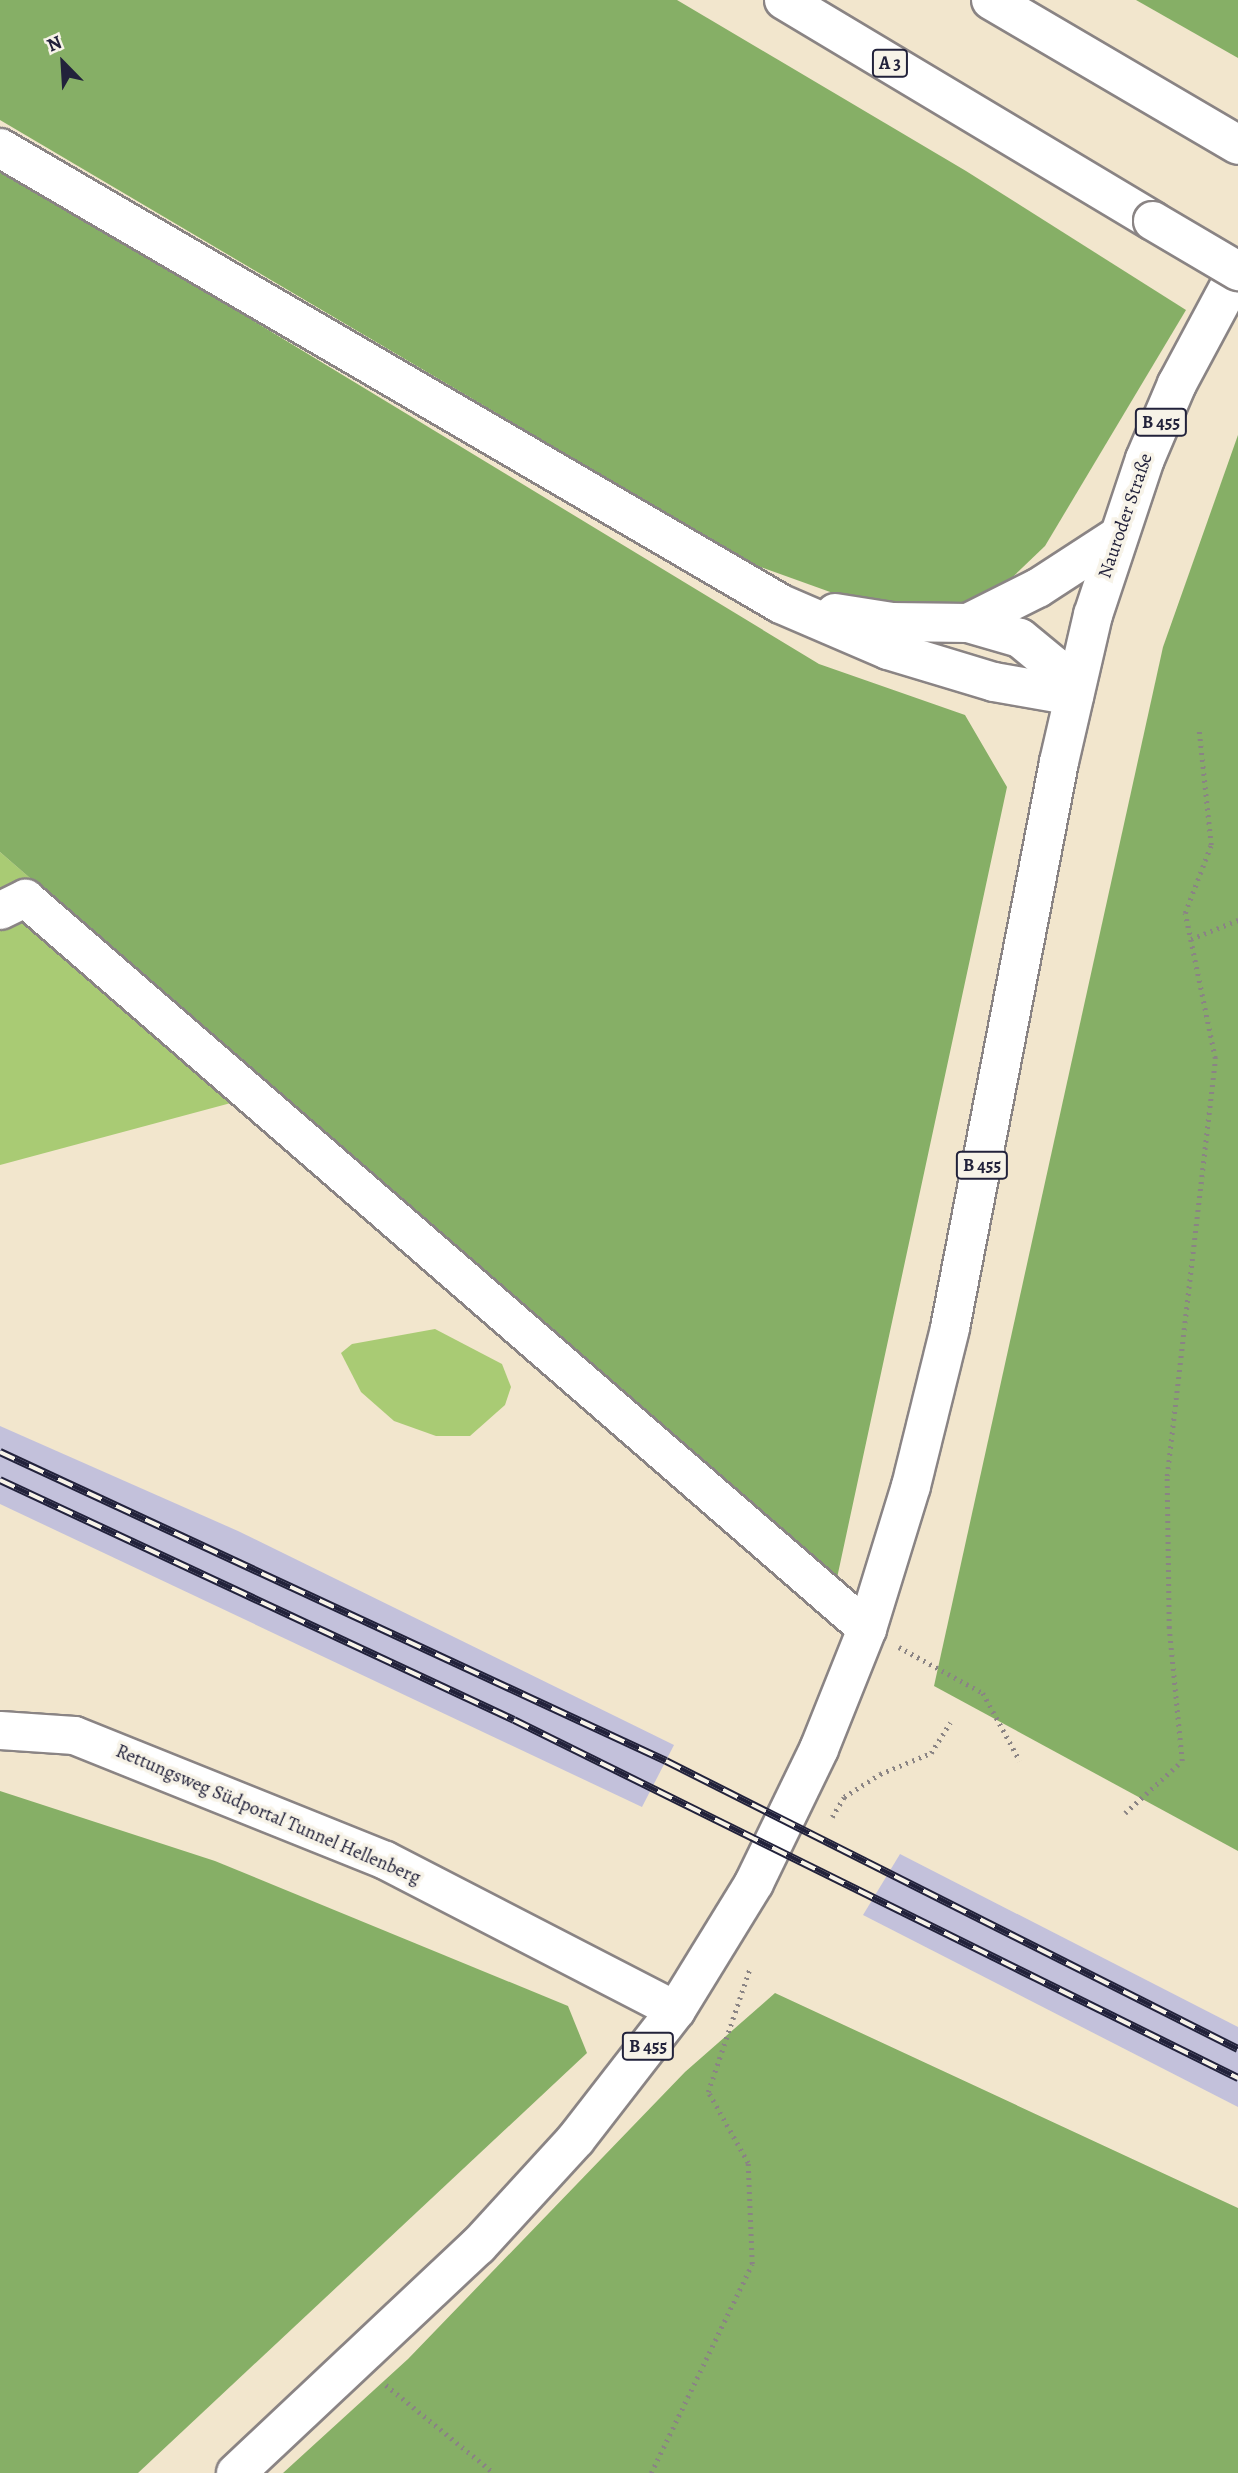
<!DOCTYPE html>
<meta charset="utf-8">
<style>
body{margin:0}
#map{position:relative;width:1238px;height:2473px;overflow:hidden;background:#f2e6cd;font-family:Alegreya,serif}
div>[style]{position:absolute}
.industrial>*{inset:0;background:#c3c1db}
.green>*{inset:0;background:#a9cb74}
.forest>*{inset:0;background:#86af66}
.path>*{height:4.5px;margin-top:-2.25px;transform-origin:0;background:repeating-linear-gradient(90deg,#8a8484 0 2px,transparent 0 7px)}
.roads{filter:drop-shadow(2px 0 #8a8484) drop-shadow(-2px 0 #8a8484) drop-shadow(0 2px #8a8484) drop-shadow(0 -2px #8a8484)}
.minor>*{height:37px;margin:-18.5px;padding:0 18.5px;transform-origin:18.5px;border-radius:18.5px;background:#fff}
.major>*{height:38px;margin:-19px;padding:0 19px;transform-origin:19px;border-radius:19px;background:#fff}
.highway>*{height:38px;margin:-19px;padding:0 19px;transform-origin:19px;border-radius:19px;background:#fff}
.rail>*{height:8px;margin-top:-4px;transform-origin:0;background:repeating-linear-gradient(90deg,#f7f3e8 0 16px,#22223b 0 32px);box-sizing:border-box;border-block:2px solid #22223b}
.bridges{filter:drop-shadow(2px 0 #8a8484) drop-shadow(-2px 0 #8a8484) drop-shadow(0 2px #8a8484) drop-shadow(0 -2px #8a8484)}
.highway-bridge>*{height:38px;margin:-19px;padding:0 19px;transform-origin:19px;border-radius:19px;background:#fff}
span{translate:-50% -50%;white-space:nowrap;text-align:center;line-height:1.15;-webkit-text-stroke:7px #f7f3e8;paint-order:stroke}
.shield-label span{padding:2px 5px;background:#f7f3e8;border:2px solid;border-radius:5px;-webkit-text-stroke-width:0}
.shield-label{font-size:18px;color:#22223b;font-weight:700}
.street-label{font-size:19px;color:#22223b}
.north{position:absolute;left:28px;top:28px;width:70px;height:70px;-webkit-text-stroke:5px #f7f3e8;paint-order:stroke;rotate:336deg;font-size:19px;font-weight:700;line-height:28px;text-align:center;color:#22223b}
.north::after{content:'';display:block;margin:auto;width:24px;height:32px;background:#22223b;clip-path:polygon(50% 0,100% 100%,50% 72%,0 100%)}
</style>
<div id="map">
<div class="industrial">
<div style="clip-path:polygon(0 1426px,238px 1531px,674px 1745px,642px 1807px,0 1504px)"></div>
<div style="clip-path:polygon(900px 1854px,1238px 2027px,1238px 2107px,863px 1915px)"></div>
</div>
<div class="green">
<div style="clip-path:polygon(0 852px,276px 1091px,0 1165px)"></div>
<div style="clip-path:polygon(435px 1329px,502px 1364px,511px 1387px,505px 1405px,470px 1436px,436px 1436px,394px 1421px,361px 1392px,341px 1353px,352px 1344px)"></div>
</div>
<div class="forest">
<div style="clip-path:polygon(0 0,677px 0,966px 171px,1186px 310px,1045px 546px,996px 593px,938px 609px,858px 602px,752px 564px,0 120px)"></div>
<div style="clip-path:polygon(1137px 0,1238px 0,1238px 58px,1136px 0)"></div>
<div style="clip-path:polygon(0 167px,819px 664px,965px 715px,1007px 787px,837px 1578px,0 852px)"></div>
<div style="clip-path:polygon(1238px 435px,1238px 1851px,934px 1686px,1163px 647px)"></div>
<div style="clip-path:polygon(0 1791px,215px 1861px,568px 2006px,587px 2053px,138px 2473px,0 2473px)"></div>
<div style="clip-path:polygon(775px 1993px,1238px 2208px,1238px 2473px,283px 2473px,408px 2359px,685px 2072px)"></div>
</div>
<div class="path">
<div style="left:1191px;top:939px;width:51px;rotate:-22deg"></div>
<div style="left:899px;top:1647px;width:96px;rotate:28.7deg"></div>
<div style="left:983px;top:1693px;width:77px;rotate:61.4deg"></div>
<div style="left:1125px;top:1813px;width:77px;rotate:-42.4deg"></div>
<div style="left:1182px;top:1761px;width:134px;rotate:-95.6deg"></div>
<div style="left:1169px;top:1628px;width:152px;rotate:-90.8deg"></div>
<div style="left:1167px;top:1476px;width:421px;rotate:-83.4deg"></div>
<div style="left:1215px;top:1058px;width:148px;rotate:-101.7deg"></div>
<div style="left:1185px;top:913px;width:73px;rotate:-69.1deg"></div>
<div style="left:1211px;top:845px;width:115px;rotate:-96deg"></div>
<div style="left:832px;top:1817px;width:23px;rotate:-59deg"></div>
<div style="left:844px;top:1797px;width:43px;rotate:-32.6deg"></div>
<div style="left:880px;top:1774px;width:55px;rotate:-22.4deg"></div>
<div style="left:931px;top:1753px;width:36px;rotate:-58deg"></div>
<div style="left:386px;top:2385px;width:139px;rotate:39.2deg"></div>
<div style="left:651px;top:2473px;width:232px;rotate:-64.2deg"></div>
<div style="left:752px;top:2264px;width:101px;rotate:-92.3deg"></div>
<div style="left:748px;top:2163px;width:81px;rotate:-119.4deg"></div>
<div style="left:708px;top:2092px;width:131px;rotate:-71.3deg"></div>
</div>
<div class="roads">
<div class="minor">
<div style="left:0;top:910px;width:28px;rotate:-26deg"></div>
<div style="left:25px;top:898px;width:1115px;rotate:40.96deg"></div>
<div style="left:0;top:1730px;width:74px;rotate:3.9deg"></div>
<div style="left:74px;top:1735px;width:335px;rotate:21.9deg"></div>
<div style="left:385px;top:1860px;width:327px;rotate:27.3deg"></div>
</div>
<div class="major">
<div style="left:236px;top:2473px;width:332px;rotate:-43.2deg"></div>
<div style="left:478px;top:2246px;width:145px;rotate:-47.5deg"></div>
<div style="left:576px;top:2139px;width:163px;rotate:-52.2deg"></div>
<div style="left:676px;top:2010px;width:149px;rotate:-58.4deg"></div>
<div style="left:754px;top:1883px;width:149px;rotate:-64.1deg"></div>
<div style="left:819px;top:1749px;width:129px;rotate:-68.2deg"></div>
<div style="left:867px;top:1629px;width:150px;rotate:-72.9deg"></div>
<div style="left:911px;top:1486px;width:163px;rotate:-76.1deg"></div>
<div style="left:950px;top:1328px;width:576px;rotate:-79.1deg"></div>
<div style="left:1059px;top:762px;width:151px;rotate:-77deg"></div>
<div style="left:1093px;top:615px;width:164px;rotate:-71.6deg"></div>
<div style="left:1145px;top:459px;width:82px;rotate:-66.9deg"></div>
<div style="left:1177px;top:384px;width:129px;rotate:-61.8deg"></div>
</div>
<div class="highway">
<div style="left:784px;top:0;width:430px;rotate:30.9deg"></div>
<div style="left:991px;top:0;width:286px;rotate:30.4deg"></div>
<div style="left:0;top:148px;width:904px;rotate:30.28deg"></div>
<div style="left:781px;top:604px;width:116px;rotate:23.3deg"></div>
<div style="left:888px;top:650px;width:111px;rotate:16.8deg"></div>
<div style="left:994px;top:682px;width:81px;rotate:9.9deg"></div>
<div style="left:835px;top:613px;width:58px;rotate:9deg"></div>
<div style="left:892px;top:622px;width:76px;rotate:0.8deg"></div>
<div style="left:968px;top:623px;width:78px;rotate:-26.6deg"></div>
<div style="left:1038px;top:588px;width:95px;rotate:-33deg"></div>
<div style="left:968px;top:623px;width:54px;rotate:16.1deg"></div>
<div style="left:1020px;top:638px;width:44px;rotate:39.5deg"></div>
<div style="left:1054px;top:666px;width:36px;rotate:56deg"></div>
</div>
</div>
<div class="rail">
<div style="left:0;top:1452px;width:734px;rotate:24.89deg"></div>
<div style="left:666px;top:1761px;width:640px;rotate:26.73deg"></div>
<div style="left:0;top:1480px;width:567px;rotate:25.03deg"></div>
<div style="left:514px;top:1720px;width:808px;rotate:26.31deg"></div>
</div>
<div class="bridges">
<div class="highway-bridge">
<div style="left:1153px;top:221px;width:99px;rotate:30.5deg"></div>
</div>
</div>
<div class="shield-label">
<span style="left:890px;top:63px">A 3</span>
<span style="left:1161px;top:422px">B 455</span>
<span style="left:982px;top:1165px">B 455</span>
<span style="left:648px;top:2046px">B 455</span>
</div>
<div class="street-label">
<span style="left:1126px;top:516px;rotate:-71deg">Nauroder Straße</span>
<span style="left:268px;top:1815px;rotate:23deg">Rettungsweg Südportal Tunnel Hellenberg</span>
</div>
<div class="north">N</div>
</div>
